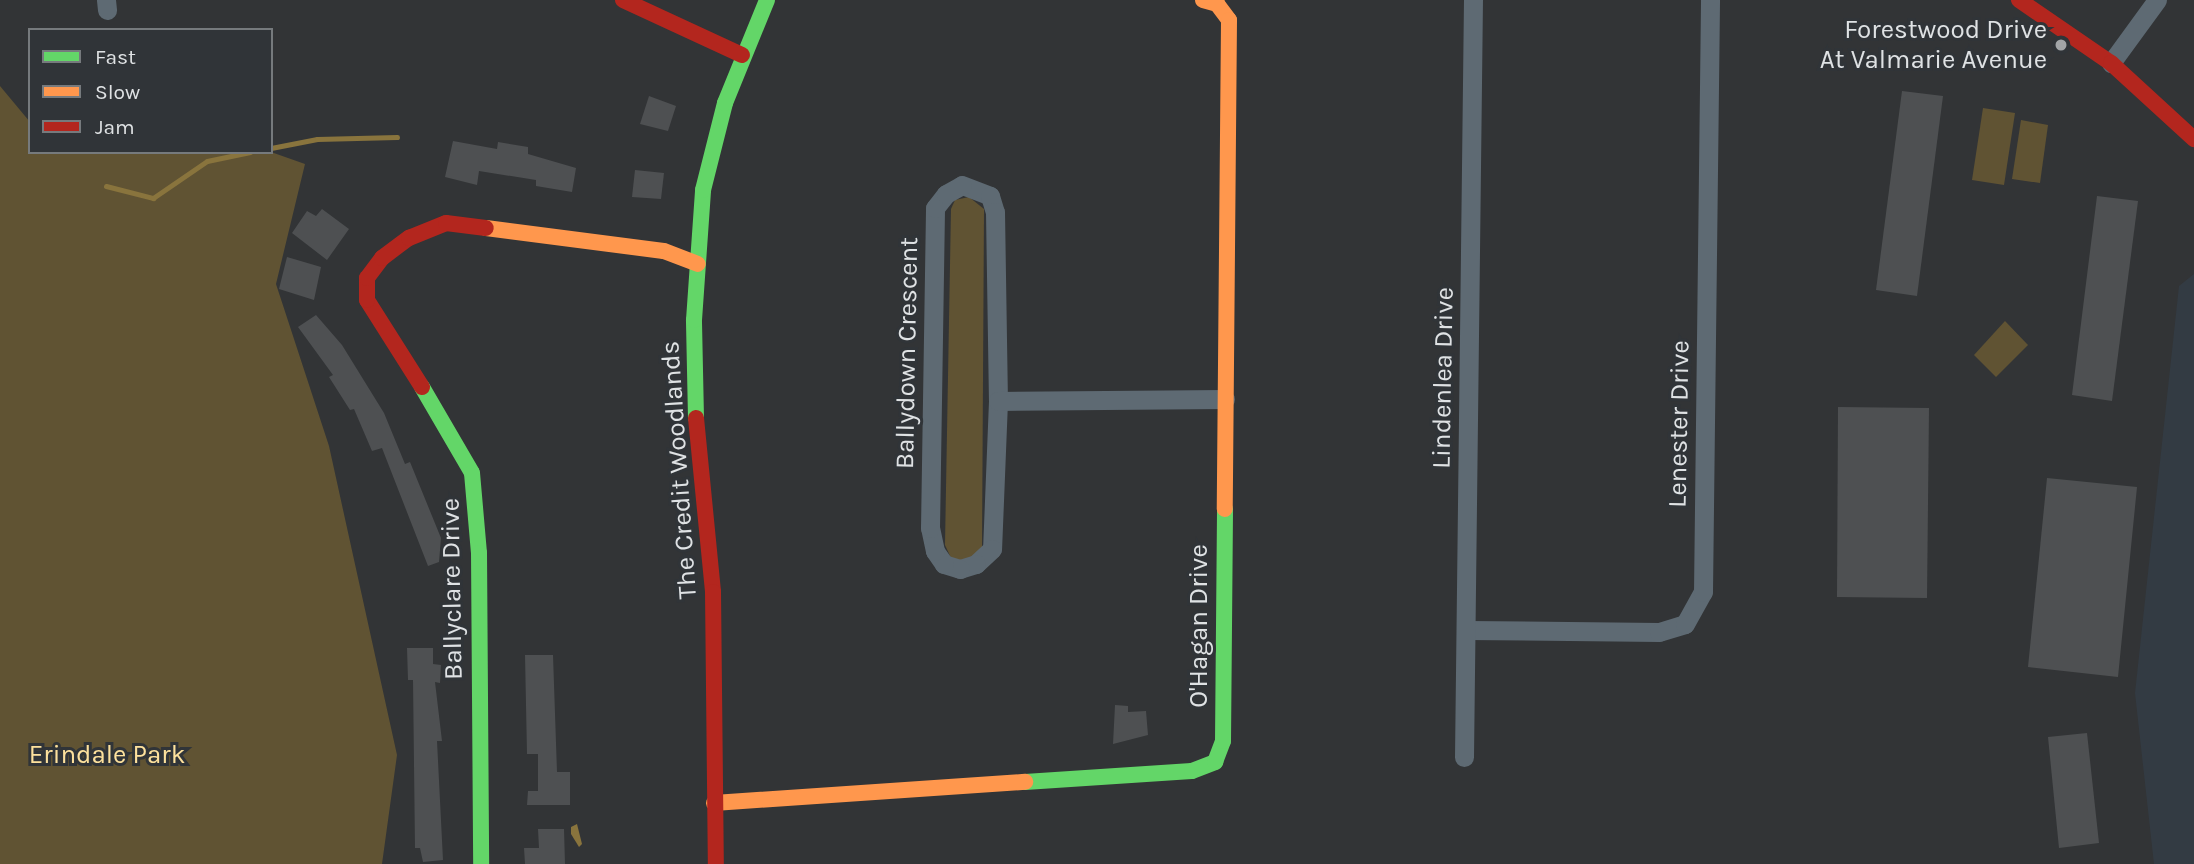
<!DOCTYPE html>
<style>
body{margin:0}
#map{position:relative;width:2194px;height:864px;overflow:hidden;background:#323436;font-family:Karla,sans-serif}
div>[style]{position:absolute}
.built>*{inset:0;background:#333b43}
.green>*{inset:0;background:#605333}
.water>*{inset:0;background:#89743d}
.stream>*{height:5px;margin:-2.5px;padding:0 2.5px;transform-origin:2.5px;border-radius:2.5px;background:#89743d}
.building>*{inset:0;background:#4e5052}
.street>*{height:19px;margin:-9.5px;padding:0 9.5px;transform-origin:9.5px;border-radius:9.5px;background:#5e6a73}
.fast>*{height:16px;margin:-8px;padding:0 8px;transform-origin:8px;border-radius:8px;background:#63d668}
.slow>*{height:16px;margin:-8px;padding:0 8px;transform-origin:8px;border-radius:8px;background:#ff974d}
.jam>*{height:16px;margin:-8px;padding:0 8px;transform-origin:8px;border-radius:8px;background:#b3261e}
.dots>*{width:19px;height:19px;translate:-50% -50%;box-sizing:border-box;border:4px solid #303438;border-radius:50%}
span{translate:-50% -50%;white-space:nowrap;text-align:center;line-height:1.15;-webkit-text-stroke:6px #303438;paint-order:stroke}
.poi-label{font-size:26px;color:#dfe2e4}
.right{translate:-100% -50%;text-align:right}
.street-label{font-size:26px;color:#dfe2e4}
.park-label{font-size:26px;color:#fde19d}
.legend{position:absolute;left:28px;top:28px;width:245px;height:126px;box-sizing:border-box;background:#303438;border:2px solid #767a7d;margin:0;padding:9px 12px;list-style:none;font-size:21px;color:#dfe2e4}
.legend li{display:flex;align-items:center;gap:14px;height:35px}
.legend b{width:35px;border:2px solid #767a7d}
</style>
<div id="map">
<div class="built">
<div style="clip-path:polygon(2194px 274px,2194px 864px,2154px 864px,2135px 693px,2179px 286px)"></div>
</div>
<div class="green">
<div style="clip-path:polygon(0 86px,30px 122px,30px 152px,271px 152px,305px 164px,276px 284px,329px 446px,397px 755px,382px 864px,0 864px)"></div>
<div style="clip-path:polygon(1983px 108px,2015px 113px,2004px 185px,1972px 180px)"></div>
<div style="clip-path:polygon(2021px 120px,2048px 125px,2040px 183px,2012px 179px)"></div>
<div style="clip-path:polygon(969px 197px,984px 209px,982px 547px,974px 557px,963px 562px,951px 558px,945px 545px,951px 209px,955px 200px)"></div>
<div style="clip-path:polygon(2005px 321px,2028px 345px,1996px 377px,1974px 355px)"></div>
</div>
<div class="water">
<div style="clip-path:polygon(577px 824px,582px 844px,579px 847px,571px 834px,571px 827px)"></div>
</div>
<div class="stream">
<div style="left:271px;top:148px;width:47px;rotate:-11.1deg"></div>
<div style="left:317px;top:139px;width:80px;rotate:-1.4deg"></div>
<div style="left:106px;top:186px;width:49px;rotate:14.3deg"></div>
<div style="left:153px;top:198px;width:65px;rotate:-34.4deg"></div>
<div style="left:207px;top:161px;width:44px;rotate:-11.8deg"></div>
</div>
<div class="building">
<div style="clip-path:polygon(1902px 91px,1943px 96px,1917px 296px,1876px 290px)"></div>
<div style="clip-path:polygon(649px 96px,676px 106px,668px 131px,640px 124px)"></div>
<div style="clip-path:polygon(453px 141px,497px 149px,498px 142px,528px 147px,528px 154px,576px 168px,572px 192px,536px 186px,536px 180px,479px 171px,477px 185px,445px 177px)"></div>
<div style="clip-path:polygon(635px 170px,664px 173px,661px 199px,632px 197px)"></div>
<div style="clip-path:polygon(2097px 196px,2138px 201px,2112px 401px,2072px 395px)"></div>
<div style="clip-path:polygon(322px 209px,349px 229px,327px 260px,292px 233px,307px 211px,316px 216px)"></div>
<div style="clip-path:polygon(287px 257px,321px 267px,314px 300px,279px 289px)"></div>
<div style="clip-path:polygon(316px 315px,342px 345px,384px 413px,405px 464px,410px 462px,441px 538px,439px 562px,428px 566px,382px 448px,372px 451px,354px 409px,350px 410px,329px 377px,333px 375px,298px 327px)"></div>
<div style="clip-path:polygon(1838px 407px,1929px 408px,1927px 598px,1837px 597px)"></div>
<div style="clip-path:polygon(2047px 478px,2137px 487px,2118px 677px,2028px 667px)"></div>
<div style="clip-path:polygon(407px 648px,433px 648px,433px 664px,441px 665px,440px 683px,435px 682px,442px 741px,437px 741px,443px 860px,423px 862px,420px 848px,415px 848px,413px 680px,408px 680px)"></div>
<div style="clip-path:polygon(525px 655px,553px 655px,557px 772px,570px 772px,570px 805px,527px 805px,528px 791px,538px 791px,538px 754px,527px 754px)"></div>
<div style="clip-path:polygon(1115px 705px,1128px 706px,1128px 712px,1146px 711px,1148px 735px,1113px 744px)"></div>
<div style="clip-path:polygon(2087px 733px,2099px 843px,2059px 848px,2048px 737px)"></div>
<div style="clip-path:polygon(538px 829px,564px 829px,565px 864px,525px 864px,524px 848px,539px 848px)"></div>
</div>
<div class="street">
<div style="left:106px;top:0;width:10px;rotate:84deg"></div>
<div style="left:2111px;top:63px;width:78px;rotate:-53.9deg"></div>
<div style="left:962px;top:185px;width:30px;rotate:21deg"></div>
<div style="left:990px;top:196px;width:17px;rotate:73deg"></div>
<div style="left:995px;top:212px;width:189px;rotate:89.1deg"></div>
<div style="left:998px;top:401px;width:148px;rotate:92.3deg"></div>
<div style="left:992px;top:549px;width:22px;rotate:137deg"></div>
<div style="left:976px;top:564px;width:17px;rotate:163deg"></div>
<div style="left:960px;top:569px;width:17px;rotate:-163deg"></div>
<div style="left:944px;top:564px;width:16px;rotate:-125deg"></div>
<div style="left:935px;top:551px;width:24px;rotate:-102deg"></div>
<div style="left:930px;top:528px;width:320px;rotate:-89.1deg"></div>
<div style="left:935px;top:208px;width:18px;rotate:-52deg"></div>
<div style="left:946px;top:194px;width:18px;rotate:-29deg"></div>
<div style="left:998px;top:401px;width:227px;rotate:-0.5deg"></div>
<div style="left:1466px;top:630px;width:193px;rotate:0.6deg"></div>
<div style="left:1659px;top:632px;width:27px;rotate:-17deg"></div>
<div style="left:1685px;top:624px;width:37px;rotate:-61deg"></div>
<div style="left:1703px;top:592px;width:592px;rotate:-89.32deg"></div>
<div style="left:1464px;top:757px;width:757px;rotate:-89.32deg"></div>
</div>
<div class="fast">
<div style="left:422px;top:387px;width:99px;rotate:59.8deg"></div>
<div style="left:472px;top:473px;width:80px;rotate:85deg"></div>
<div style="left:479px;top:553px;width:311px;rotate:89.6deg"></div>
<div style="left:696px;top:418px;width:98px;rotate:-91.2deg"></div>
<div style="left:694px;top:320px;width:130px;rotate:-86deg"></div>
<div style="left:703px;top:190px;width:90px;rotate:-75.8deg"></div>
<div style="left:725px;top:103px;width:111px;rotate:-67.8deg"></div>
<div style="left:1025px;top:782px;width:167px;rotate:-3.8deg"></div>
<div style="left:1192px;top:771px;width:25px;rotate:-21deg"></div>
<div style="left:1215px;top:762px;width:22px;rotate:-69deg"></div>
<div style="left:1223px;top:741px;width:232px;rotate:-89.5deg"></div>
</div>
<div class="slow">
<div style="left:1203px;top:0;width:15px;rotate:16deg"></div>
<div style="left:1217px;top:4px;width:20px;rotate:53deg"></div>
<div style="left:1229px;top:20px;width:489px;rotate:90.5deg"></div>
<div style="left:486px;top:228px;width:179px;rotate:7.4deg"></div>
<div style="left:664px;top:251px;width:36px;rotate:21deg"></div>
<div style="left:714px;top:803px;width:312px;rotate:-3.9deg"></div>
</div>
<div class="jam">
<div style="left:623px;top:0;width:131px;rotate:24.8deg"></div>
<div style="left:2019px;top:0;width:112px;rotate:34.4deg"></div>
<div style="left:2111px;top:63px;width:113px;rotate:42.5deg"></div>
<div style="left:422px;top:387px;width:103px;rotate:-122.3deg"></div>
<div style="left:367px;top:300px;width:22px;rotate:-90deg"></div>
<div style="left:367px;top:278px;width:25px;rotate:-53deg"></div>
<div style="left:382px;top:258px;width:34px;rotate:-37deg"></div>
<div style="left:409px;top:238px;width:40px;rotate:-22deg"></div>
<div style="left:446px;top:223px;width:40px;rotate:7.1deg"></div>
<div style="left:696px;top:418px;width:175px;rotate:84.4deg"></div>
<div style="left:713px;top:592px;width:272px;rotate:89.4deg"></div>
</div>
<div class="dots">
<div style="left:2061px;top:45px;background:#a2a5a7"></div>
</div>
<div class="poi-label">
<span class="right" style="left:2047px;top:45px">Forestwood Drive<br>At Valmarie Avenue</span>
</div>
<div class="street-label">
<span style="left:907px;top:353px;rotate:-89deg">Ballydown Crescent</span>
<span style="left:1443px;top:378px;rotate:-89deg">Lindenlea Drive</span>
<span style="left:1679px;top:424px;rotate:-89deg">Lenester Drive</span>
<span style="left:679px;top:470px;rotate:-94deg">The Credit Woodlands</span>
<span style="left:452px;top:589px;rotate:-91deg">Ballyclare Drive</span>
<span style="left:1199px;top:626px;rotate:-90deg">O'Hagan Drive</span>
</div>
<div class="park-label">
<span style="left:107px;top:755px">Erindale Park</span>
</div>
<ul class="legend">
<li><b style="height:9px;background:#63d668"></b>Fast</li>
<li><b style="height:9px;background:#ff974d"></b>Slow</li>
<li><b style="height:9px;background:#b3261e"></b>Jam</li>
</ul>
</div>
